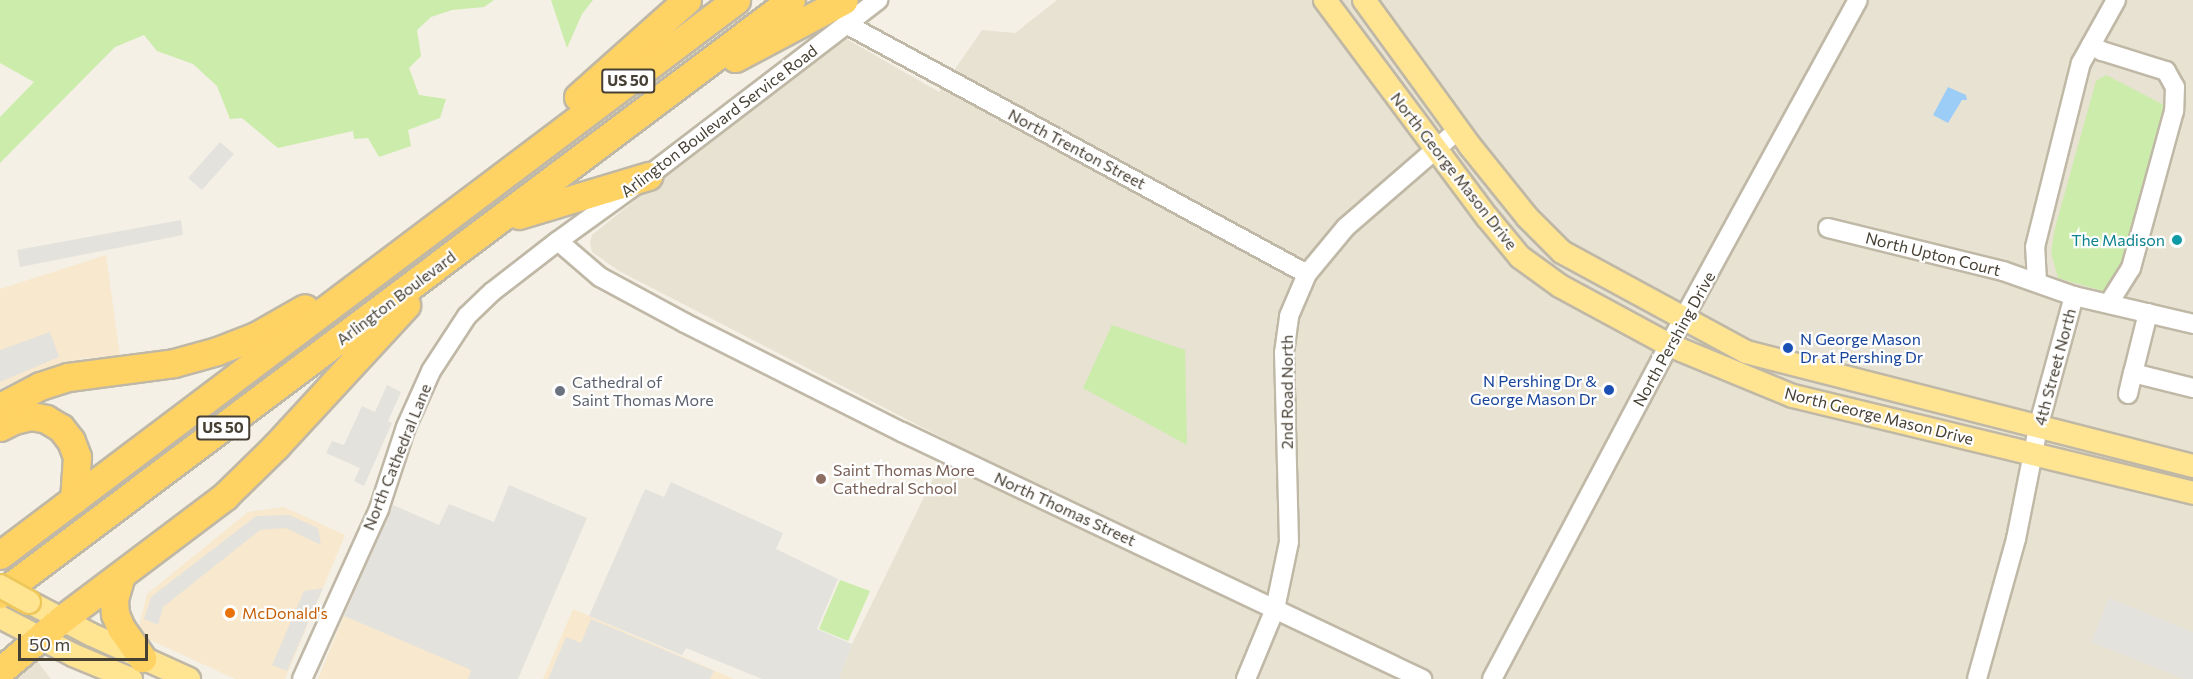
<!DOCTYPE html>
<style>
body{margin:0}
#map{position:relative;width:2193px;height:679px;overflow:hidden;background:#f4f0e5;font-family:Commissioner,sans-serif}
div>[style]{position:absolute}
.residential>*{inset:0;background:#e8e2d2}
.commercial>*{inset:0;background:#f8e8cd}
.green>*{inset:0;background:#cbecaa}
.parking>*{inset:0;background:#e4e2dd}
.water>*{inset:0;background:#9bcdf6}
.roads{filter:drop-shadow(2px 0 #c0b8a6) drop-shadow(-2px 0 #c0b8a6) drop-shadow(0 2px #c0b8a6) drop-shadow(0 -2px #c0b8a6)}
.minor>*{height:18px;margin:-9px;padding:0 9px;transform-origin:9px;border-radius:9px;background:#fff}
.major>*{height:22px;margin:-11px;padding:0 11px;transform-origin:11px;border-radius:11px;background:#ffe492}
.highway>*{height:27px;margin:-13.5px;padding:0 13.5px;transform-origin:13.5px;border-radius:13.5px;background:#ffd264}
.bridges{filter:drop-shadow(2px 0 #edc759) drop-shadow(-2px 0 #edc759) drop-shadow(0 2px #edc759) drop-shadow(0 -2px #edc759)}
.major-bridge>*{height:22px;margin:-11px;padding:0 11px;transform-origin:11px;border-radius:11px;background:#ffe492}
.dots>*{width:16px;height:16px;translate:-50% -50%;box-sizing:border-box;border:3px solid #fff;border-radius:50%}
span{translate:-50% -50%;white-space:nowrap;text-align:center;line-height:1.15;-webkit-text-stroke:4.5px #fff;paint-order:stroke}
.shield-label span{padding:2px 4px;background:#fff;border:2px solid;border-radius:4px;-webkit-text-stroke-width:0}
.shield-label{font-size:15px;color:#474034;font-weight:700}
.street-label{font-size:16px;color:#474034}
.culture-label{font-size:16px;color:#0d838f}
.right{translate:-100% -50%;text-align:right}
.transit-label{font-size:16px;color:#164399}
.left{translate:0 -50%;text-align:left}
.worship-label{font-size:16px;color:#5b616d}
.education-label{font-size:16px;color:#785e54}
.food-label{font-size:16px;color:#c56008}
.scale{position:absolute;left:18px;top:634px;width:130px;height:27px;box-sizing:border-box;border:3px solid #474034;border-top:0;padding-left:8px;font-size:18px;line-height:21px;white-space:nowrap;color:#474034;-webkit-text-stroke:4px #fff;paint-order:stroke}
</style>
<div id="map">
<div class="residential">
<div style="clip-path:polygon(1057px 0,2193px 0,2193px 679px,839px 679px,852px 644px,951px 442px,619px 271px,592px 252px,590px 243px,592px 235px,794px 72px,845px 38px,939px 92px,982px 30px,1015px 33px)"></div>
<div style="clip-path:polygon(38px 662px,51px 679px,12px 679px,25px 668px)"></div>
</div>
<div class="commercial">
<div style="clip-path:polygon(106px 255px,120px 356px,85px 358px,39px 370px,0 388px,0 289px)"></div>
<div style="clip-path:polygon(284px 507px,345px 535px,285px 679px,235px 679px,137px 634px,147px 594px,248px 512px)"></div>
<div style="clip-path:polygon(573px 609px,734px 679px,543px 679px)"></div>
<div style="clip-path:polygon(344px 616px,495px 679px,318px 679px)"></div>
</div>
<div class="green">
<div style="clip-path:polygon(0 0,494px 0,484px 7px,452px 10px,431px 17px,417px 30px,421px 56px,409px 68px,419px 95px,446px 99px,440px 118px,408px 130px,411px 146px,379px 157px,368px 138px,354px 139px,353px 131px,278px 148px,242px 118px,230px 119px,217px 86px,193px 64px,157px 51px,144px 35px,115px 47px,0 163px,0 117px,34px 82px,0 63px)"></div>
<div style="clip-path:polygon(551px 0,593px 0,582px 14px,567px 48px)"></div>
<div style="clip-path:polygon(2106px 75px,2164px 105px,2168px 115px,2125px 282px,2110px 293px,2058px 278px,2051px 252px,2055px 228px,2096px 81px)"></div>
<div style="clip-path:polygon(1112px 325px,1185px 350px,1187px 445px,1083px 388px)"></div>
<div style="clip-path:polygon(840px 580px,870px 591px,848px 641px,819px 629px)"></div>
</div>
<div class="parking">
<div style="clip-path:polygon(220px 142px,234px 154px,202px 190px,188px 178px)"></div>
<div style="clip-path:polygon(181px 220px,183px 235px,20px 267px,17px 250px)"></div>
<div style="clip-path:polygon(50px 332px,59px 357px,0 382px,0 350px)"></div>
<div style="clip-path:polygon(387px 385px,401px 392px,388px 421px,392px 423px,364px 486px,354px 481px,360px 468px,326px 453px,332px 441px,344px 445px,362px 406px,375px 412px)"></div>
<div style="clip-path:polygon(671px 482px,783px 533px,776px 549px,838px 579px,817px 629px,852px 644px,839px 679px,762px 679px,686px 648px,682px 655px,589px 616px,645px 489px,664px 497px)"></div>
<div style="clip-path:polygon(509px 485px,587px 518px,518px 679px,468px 679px,471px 670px,344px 616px,393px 505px,439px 525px,449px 504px,494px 522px)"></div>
<div style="clip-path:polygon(289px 515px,318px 528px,321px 545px,286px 528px,260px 530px,163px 607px,158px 625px,144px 619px,151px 597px,256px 516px)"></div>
<div style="clip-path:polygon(323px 588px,287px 671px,272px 665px,304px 591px)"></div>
<div style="clip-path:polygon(2109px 598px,2193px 632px,2193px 679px,2184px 679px,2091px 642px)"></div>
<div style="clip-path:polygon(591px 619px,714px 671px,710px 679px,548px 679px,566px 637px,581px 643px)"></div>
</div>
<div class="water">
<div style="clip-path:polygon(1948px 87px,1966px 95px,1967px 100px,1962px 100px,1948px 123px,1933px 115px)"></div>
</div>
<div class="roads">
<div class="minor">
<div style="left:846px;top:24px;width:524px;rotate:28.47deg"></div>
<div style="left:2091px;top:45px;width:13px;rotate:29deg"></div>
<div style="left:2102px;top:51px;width:67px;rotate:17.4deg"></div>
<div style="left:2166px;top:71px;width:18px;rotate:61deg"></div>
<div style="left:2175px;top:87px;width:24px;rotate:92deg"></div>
<div style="left:2174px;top:111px;width:163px;rotate:105.3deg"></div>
<div style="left:2131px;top:268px;width:41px;rotate:122.2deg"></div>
<div style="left:1828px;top:228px;width:180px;rotate:13.8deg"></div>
<div style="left:2003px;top:271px;width:75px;rotate:19.4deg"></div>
<div style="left:2074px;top:296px;width:137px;rotate:105.3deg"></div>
<div style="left:2038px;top:428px;width:113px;rotate:101.2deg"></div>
<div style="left:2016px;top:539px;width:145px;rotate:105.6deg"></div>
<div style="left:558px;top:241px;width:55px;rotate:40.6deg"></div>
<div style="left:600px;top:277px;width:97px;rotate:28.4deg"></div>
<div style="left:685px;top:323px;width:243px;rotate:26.7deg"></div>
<div style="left:902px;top:432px;width:576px;rotate:25.41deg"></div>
<div style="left:2037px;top:282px;width:35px;rotate:-93deg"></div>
<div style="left:2035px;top:247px;width:190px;rotate:-76deg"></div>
<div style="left:2081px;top:63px;width:72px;rotate:-60.9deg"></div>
<div style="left:2074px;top:296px;width:122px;rotate:13.2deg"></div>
<div style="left:2148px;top:313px;width:62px;rotate:104deg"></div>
<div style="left:2133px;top:373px;width:62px;rotate:14deg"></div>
<div style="left:2128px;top:394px;width:22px;rotate:-77deg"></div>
<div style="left:302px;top:679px;width:187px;rotate:-65.6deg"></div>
<div style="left:379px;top:509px;width:86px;rotate:-71.8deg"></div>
<div style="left:406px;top:427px;width:61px;rotate:-65.9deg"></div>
<div style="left:431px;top:371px;width:66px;rotate:-56.8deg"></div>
<div style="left:467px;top:316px;width:35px;rotate:-44deg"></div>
<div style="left:492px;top:292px;width:83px;rotate:-37.7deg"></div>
<div style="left:558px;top:241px;width:111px;rotate:-35.8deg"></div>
<div style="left:648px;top:176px;width:290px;rotate:-37.4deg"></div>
<div style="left:1246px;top:679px;width:76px;rotate:-67.5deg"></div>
<div style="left:1275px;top:609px;width:68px;rotate:-78.2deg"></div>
<div style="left:1289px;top:542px;width:189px;rotate:-91.5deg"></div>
<div style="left:1284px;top:353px;width:37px;rotate:-82deg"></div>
<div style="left:1289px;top:316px;width:46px;rotate:-66.8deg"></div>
<div style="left:1307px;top:274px;width:61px;rotate:-50.3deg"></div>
<div style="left:1346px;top:227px;width:148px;rotate:-40.9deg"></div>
<div style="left:1492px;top:679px;width:378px;rotate:-62.1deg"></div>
<div style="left:1669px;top:345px;width:393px;rotate:-61.3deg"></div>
</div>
<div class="major">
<div style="left:1325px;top:0;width:271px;rotate:53.3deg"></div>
<div style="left:1487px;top:217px;width:52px;rotate:50.5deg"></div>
<div style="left:1520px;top:257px;width:49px;rotate:35.9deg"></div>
<div style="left:1560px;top:286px;width:124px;rotate:28.4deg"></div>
<div style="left:1669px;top:345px;width:134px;rotate:22.4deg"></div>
<div style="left:1793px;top:396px;width:412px;rotate:13.6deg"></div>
<div style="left:1364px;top:0;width:180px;rotate:54deg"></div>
<div style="left:1470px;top:146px;width:91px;rotate:51.2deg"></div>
<div style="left:1527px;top:217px;width:49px;rotate:45deg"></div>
<div style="left:1562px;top:252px;width:209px;rotate:28.5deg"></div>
<div style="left:1746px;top:352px;width:461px;rotate:14.3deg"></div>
<div style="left:29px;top:602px;width:69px;rotate:27.7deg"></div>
<div style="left:90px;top:634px;width:109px;rotate:24.4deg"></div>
<div style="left:0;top:617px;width:82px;rotate:27.5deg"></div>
<div style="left:73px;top:655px;width:63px;rotate:22.5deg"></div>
</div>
<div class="highway">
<div style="left:735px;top:58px;width:123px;rotate:-28deg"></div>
<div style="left:578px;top:97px;width:146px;rotate:-41.7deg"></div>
<div style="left:519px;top:215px;width:135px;rotate:-16.8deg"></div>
<div style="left:0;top:407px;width:45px;rotate:-27.7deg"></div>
<div style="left:40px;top:386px;width:29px;rotate:-18deg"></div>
<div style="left:68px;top:377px;width:107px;rotate:-7.5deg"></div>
<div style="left:174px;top:363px;width:45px;rotate:-15.6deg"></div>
<div style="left:217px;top:351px;width:42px;rotate:-21deg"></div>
<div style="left:256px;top:336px;width:56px;rotate:-29.7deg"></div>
<div style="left:0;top:427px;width:16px;rotate:-27deg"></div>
<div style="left:14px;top:420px;width:17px;rotate:-13deg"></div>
<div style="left:31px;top:416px;width:15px;rotate:11deg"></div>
<div style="left:46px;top:419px;width:17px;rotate:31deg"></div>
<div style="left:61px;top:428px;width:16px;rotate:52deg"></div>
<div style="left:71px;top:441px;width:17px;rotate:69deg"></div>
<div style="left:77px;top:457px;width:43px;rotate:94deg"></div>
<div style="left:0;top:555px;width:922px;rotate:-37.02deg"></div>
<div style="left:121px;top:575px;width:26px;rotate:106deg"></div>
<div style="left:114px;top:600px;width:14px;rotate:86deg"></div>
<div style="left:115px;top:614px;width:15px;rotate:67deg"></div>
<div style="left:121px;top:628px;width:37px;rotate:55deg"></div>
<div style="left:0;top:594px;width:989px;rotate:-36.9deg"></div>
<div style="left:0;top:671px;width:81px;rotate:-40deg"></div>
<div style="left:62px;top:619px;width:204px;rotate:-37deg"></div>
<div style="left:225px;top:496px;width:71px;rotate:-44.4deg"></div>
<div style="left:276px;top:446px;width:192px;rotate:-47.3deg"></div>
</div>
</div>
<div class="bridges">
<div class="major-bridge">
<div style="left:0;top:586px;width:33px;rotate:29deg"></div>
</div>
</div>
<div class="dots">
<div style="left:2177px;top:240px;background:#0f9aa8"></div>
<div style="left:1788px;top:348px;background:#1a4fb4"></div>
<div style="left:1609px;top:390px;background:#1a4fb4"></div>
<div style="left:560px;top:391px;background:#6b7280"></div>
<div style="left:821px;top:479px;background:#8d6e63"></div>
<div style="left:230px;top:613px;background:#e8710a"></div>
</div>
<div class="shield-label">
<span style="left:628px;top:81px">US 50</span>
<span style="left:223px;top:428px">US 50</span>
</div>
<div class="street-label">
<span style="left:719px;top:121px;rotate:-37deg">Arlington Boulevard Service Road</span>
<span style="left:1077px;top:149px;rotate:28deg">North Trenton Street</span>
<span style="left:1454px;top:171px;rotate:52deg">North George Mason Drive</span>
<span style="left:1933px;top:254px;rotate:14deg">North Upton Court</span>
<span style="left:396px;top:298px;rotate:-37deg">Arlington Boulevard</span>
<span style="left:1674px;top:339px;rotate:-61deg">North Pershing Drive</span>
<span style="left:2055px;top:367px;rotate:-75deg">4th Street North</span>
<span style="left:1287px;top:392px;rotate:-90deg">2nd Road North</span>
<span style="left:1879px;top:416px;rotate:14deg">North George Mason Drive</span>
<span style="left:397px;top:457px;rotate:-68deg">North Cathedral Lane</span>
<span style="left:1065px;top:509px;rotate:25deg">North Thomas Street</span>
</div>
<div class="culture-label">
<span class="right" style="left:2165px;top:240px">The Madison</span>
</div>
<div class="transit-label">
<span class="left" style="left:1800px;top:348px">N George Mason<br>Dr at Pershing Dr</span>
<span class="right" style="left:1597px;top:390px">N Pershing Dr &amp;<br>George Mason Dr</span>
</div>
<div class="worship-label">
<span class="left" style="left:572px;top:391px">Cathedral of<br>Saint Thomas More</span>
</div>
<div class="education-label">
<span class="left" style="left:833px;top:479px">Saint Thomas More<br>Cathedral School</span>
</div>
<div class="food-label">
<span class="left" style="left:242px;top:613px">McDonald's</span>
</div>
<div class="scale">50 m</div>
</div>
